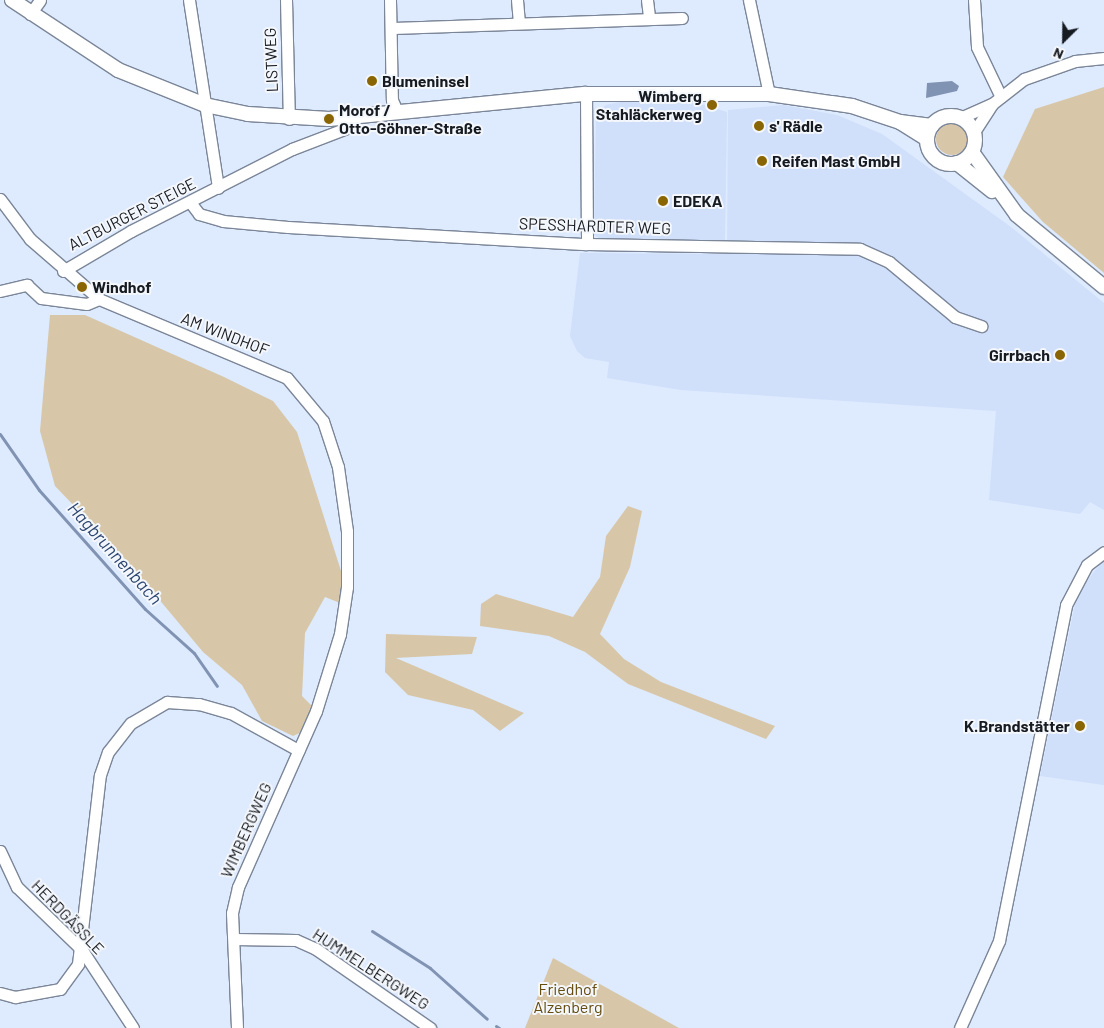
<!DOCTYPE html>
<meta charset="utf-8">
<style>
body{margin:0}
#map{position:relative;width:1104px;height:1028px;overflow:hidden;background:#deeafe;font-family:Barlow,sans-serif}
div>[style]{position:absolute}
.built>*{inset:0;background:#d0dffa}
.green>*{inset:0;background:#d7c7a8}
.round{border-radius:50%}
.water>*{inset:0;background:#8193b2}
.stream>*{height:3px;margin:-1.5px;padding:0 1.5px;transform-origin:1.5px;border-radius:1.5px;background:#8193b2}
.roads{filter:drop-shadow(1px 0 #7b8698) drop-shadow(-1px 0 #7b8698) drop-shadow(0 1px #7b8698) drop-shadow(0 -1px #7b8698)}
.minor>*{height:11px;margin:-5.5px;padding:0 5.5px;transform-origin:5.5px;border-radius:5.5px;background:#fff}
.tertiary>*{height:14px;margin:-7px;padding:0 7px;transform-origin:7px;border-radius:7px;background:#fff}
.tertiary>.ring{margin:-7px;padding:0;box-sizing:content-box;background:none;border:14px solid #fff;border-radius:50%}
.dots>*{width:14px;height:14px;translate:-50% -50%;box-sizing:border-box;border:2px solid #f4f7fb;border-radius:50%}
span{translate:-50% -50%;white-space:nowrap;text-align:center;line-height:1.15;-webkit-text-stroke:4px #f4f7fb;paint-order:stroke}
.street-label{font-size:16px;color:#161a21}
.poi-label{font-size:16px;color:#161a21;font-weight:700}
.left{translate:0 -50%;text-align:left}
.right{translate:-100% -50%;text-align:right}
.park-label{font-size:16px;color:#644b0e}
.water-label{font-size:18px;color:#2d4672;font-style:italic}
.north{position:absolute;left:1039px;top:15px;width:50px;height:50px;-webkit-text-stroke:4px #f4f7fb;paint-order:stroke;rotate:203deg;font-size:14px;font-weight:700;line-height:20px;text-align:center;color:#161a21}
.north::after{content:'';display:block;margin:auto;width:18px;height:22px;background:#161a21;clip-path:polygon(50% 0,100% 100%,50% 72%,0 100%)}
</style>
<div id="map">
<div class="built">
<div style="clip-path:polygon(620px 102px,698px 103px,727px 112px,725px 241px,603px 240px,594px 235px,596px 114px,606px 105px)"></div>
<div style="clip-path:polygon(783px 105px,837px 115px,882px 134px,1011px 227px,1104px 303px,1104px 510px,1090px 502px,1080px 514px,989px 500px,996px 411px,681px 390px,607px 378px,609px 362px,585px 358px,577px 351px,570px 336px,580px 253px,727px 254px,728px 110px)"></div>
<div style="clip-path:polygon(1104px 559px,1104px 785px,1040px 776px,1077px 594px)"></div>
</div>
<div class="green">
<div style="clip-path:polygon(1104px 87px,1104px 273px,1043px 222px,1003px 177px,1035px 109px)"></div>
<div class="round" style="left:936px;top:123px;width:32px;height:32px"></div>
<div style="clip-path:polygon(50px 315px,85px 315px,224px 377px,273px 401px,297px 432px,342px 574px,340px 603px,325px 597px,305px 633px,302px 696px,312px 706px,302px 732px,293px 736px,262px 721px,242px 685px,203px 652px,127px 561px,55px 486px,40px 431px)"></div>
<div style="clip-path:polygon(628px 506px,642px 511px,630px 567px,600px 634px,624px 659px,661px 682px,775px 726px,766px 739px,628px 684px,585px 652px,549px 636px,480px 626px,481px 604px,496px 594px,573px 617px,600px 577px,606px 536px)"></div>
<div style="clip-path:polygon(386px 634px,477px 637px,472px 654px,396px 658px,524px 713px,500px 731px,473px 710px,408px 695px,385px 672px)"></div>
<div style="clip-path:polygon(553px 958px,679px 1028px,525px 1028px)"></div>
</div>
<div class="water">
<div style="clip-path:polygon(952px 81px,959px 86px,957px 91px,926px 98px,927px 83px)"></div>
</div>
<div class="stream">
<div style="left:0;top:434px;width:68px;rotate:55.1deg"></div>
<div style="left:39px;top:490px;width:159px;rotate:48.3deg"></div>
<div style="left:145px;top:609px;width:66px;rotate:41.9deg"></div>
<div style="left:194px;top:653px;width:40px;rotate:55.1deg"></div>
<div style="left:372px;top:931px;width:69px;rotate:32.5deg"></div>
<div style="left:430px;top:968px;width:76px;rotate:41.8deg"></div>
<div style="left:496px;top:1026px;width:4px;rotate:34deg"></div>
</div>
<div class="roads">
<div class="minor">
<div style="left:189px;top:0;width:190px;rotate:81.2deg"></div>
<div style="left:286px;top:0;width:119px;rotate:88.6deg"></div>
<div style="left:390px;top:0;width:100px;rotate:88.9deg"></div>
<div style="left:392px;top:100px;width:12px;rotate:66deg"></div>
<div style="left:517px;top:0;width:22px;rotate:85deg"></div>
<div style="left:647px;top:0;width:17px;rotate:83deg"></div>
<div style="left:749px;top:0;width:96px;rotate:78deg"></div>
<div style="left:974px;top:0;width:47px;rotate:86.3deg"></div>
<div style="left:977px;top:47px;width:55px;rotate:64.4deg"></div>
<div style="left:30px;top:14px;width:17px;rotate:-54deg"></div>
<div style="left:393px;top:28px;width:289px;rotate:-2deg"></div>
<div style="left:586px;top:94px;width:150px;rotate:89.6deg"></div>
<div style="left:960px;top:118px;width:35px;rotate:-24deg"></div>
<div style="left:974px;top:132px;width:33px;rotate:-57deg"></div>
<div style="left:992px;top:104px;width:41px;rotate:-38deg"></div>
<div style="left:1024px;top:79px;width:54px;rotate:-19.4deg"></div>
<div style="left:1075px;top:61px;width:29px;rotate:-6deg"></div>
<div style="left:0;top:199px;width:50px;rotate:53.1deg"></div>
<div style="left:30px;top:239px;width:91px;rotate:41deg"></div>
<div style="left:99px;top:299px;width:204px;rotate:22.8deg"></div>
<div style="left:287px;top:378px;width:56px;rotate:50.1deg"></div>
<div style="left:323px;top:421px;width:48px;rotate:71.9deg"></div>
<div style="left:338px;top:467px;width:65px;rotate:82deg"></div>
<div style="left:347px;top:531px;width:56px;rotate:90deg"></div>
<div style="left:347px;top:587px;width:48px;rotate:98.5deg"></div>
<div style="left:340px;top:634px;width:81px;rotate:107.3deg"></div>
<div style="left:316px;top:711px;width:193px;rotate:113.9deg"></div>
<div style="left:238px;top:887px;width:27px;rotate:103deg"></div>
<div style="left:232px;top:913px;width:115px;rotate:87.5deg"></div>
<div style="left:190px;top:202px;width:15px;rotate:53deg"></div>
<div style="left:199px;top:214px;width:25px;rotate:16deg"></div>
<div style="left:223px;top:221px;width:65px;rotate:5.3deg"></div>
<div style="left:288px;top:227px;width:299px;rotate:3.3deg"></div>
<div style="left:587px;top:244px;width:273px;rotate:1deg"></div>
<div style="left:860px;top:249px;width:32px;rotate:24deg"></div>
<div style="left:889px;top:262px;width:86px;rotate:39.8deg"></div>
<div style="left:955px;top:317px;width:28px;rotate:19deg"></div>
<div style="left:63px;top:271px;width:79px;rotate:-30.5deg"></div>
<div style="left:131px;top:231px;width:181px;rotate:-27deg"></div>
<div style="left:292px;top:149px;width:64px;rotate:-21deg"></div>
<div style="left:352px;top:126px;width:8px;rotate:-90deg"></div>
<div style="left:0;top:291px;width:28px;rotate:-13deg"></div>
<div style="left:27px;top:285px;width:19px;rotate:43deg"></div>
<div style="left:41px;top:298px;width:46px;rotate:7.4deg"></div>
<div style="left:87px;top:304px;width:13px;rotate:-23deg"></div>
<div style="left:0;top:851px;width:40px;rotate:65deg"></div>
<div style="left:17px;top:887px;width:91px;rotate:44.1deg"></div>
<div style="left:82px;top:950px;width:93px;rotate:56.8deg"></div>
<div style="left:234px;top:939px;width:62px;rotate:0.9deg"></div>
<div style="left:296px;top:940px;width:22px;rotate:24deg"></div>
<div style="left:316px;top:949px;width:139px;rotate:34.7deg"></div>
<div style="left:0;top:993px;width:16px;rotate:15deg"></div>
<div style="left:15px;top:997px;width:46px;rotate:-10.1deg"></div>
<div style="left:60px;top:989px;width:31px;rotate:-54deg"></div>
<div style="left:78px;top:964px;width:190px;rotate:-83.4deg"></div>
<div style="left:100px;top:775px;width:24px;rotate:-71deg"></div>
<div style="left:108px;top:752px;width:37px;rotate:-52deg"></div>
<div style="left:131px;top:723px;width:42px;rotate:-30.3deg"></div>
<div style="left:167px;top:702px;width:32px;rotate:4deg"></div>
<div style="left:199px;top:704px;width:33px;rotate:16deg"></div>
<div style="left:231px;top:713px;width:77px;rotate:28.9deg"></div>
<div style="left:960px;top:1028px;width:95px;rotate:-65.9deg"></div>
<div style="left:999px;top:941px;width:343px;rotate:-78.7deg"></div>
<div style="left:1066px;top:605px;width:45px;rotate:-62.3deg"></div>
<div style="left:1087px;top:565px;width:21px;rotate:-37deg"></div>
</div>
<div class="tertiary">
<div style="left:12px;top:0;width:127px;rotate:33.4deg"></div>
<div style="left:118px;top:70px;width:94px;rotate:21.9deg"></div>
<div style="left:205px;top:105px;width:44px;rotate:11.8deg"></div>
<div style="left:248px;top:114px;width:81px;rotate:3.5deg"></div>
<div style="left:329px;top:119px;width:258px;rotate:-5.6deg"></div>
<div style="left:586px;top:94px;width:183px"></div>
<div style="left:769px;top:94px;width:84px;rotate:8.2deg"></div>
<div style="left:852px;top:106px;width:51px;rotate:18.4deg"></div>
<div style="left:900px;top:122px;width:32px;rotate:32deg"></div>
<div class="ring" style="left:927px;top:116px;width:34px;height:34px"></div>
<div style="left:900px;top:122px;width:32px;rotate:7deg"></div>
<div style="left:972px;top:152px;width:77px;rotate:54.5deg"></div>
<div style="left:1017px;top:215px;width:113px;rotate:39.6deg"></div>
<div style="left:957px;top:163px;width:45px;rotate:38.7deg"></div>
</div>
</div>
<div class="dots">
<div style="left:372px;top:81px;background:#896603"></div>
<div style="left:712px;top:105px;background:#896603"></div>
<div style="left:329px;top:119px;background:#896603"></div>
<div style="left:759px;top:126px;background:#896603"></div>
<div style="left:762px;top:161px;background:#896603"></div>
<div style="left:663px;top:201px;background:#896603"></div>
<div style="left:82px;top:287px;background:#896603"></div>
<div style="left:1060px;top:355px;background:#896603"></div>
<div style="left:1080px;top:726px;background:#896603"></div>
</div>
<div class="street-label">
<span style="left:271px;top:60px;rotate:-92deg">LISTWEG</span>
<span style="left:132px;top:214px;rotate:-27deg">ALTBURGER STEIGE</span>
<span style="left:595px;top:226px;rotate:2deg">SPESSHARDTER WEG</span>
<span style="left:225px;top:334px;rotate:21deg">AM WINDHOF</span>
<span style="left:246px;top:830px;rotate:-66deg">WIMBERGWEG</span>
<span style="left:68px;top:917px;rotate:46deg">HERDGÄSSLE</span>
<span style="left:371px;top:969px;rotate:33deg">HUMMELBERGWEG</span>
</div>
<div class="poi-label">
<span class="left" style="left:382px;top:81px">Blumeninsel</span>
<span class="right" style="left:702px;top:105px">Wimberg<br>Stahläckerweg</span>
<span class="left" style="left:339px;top:119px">Morof /<br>Otto-Göhner-Straße</span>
<span class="left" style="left:769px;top:126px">s' Rädle</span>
<span class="left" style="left:772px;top:161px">Reifen Mast GmbH</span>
<span class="left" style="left:673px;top:201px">EDEKA</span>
<span class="left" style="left:92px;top:287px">Windhof</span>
<span class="right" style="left:1050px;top:355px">Girrbach</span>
<span class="right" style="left:1070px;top:726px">K.Brandstätter</span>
</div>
<div class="park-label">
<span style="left:568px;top:998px">Friedhof<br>Alzenberg</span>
</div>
<div class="water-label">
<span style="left:115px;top:553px;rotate:48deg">Hagbrunnenbach</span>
</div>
<div class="north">N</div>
</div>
